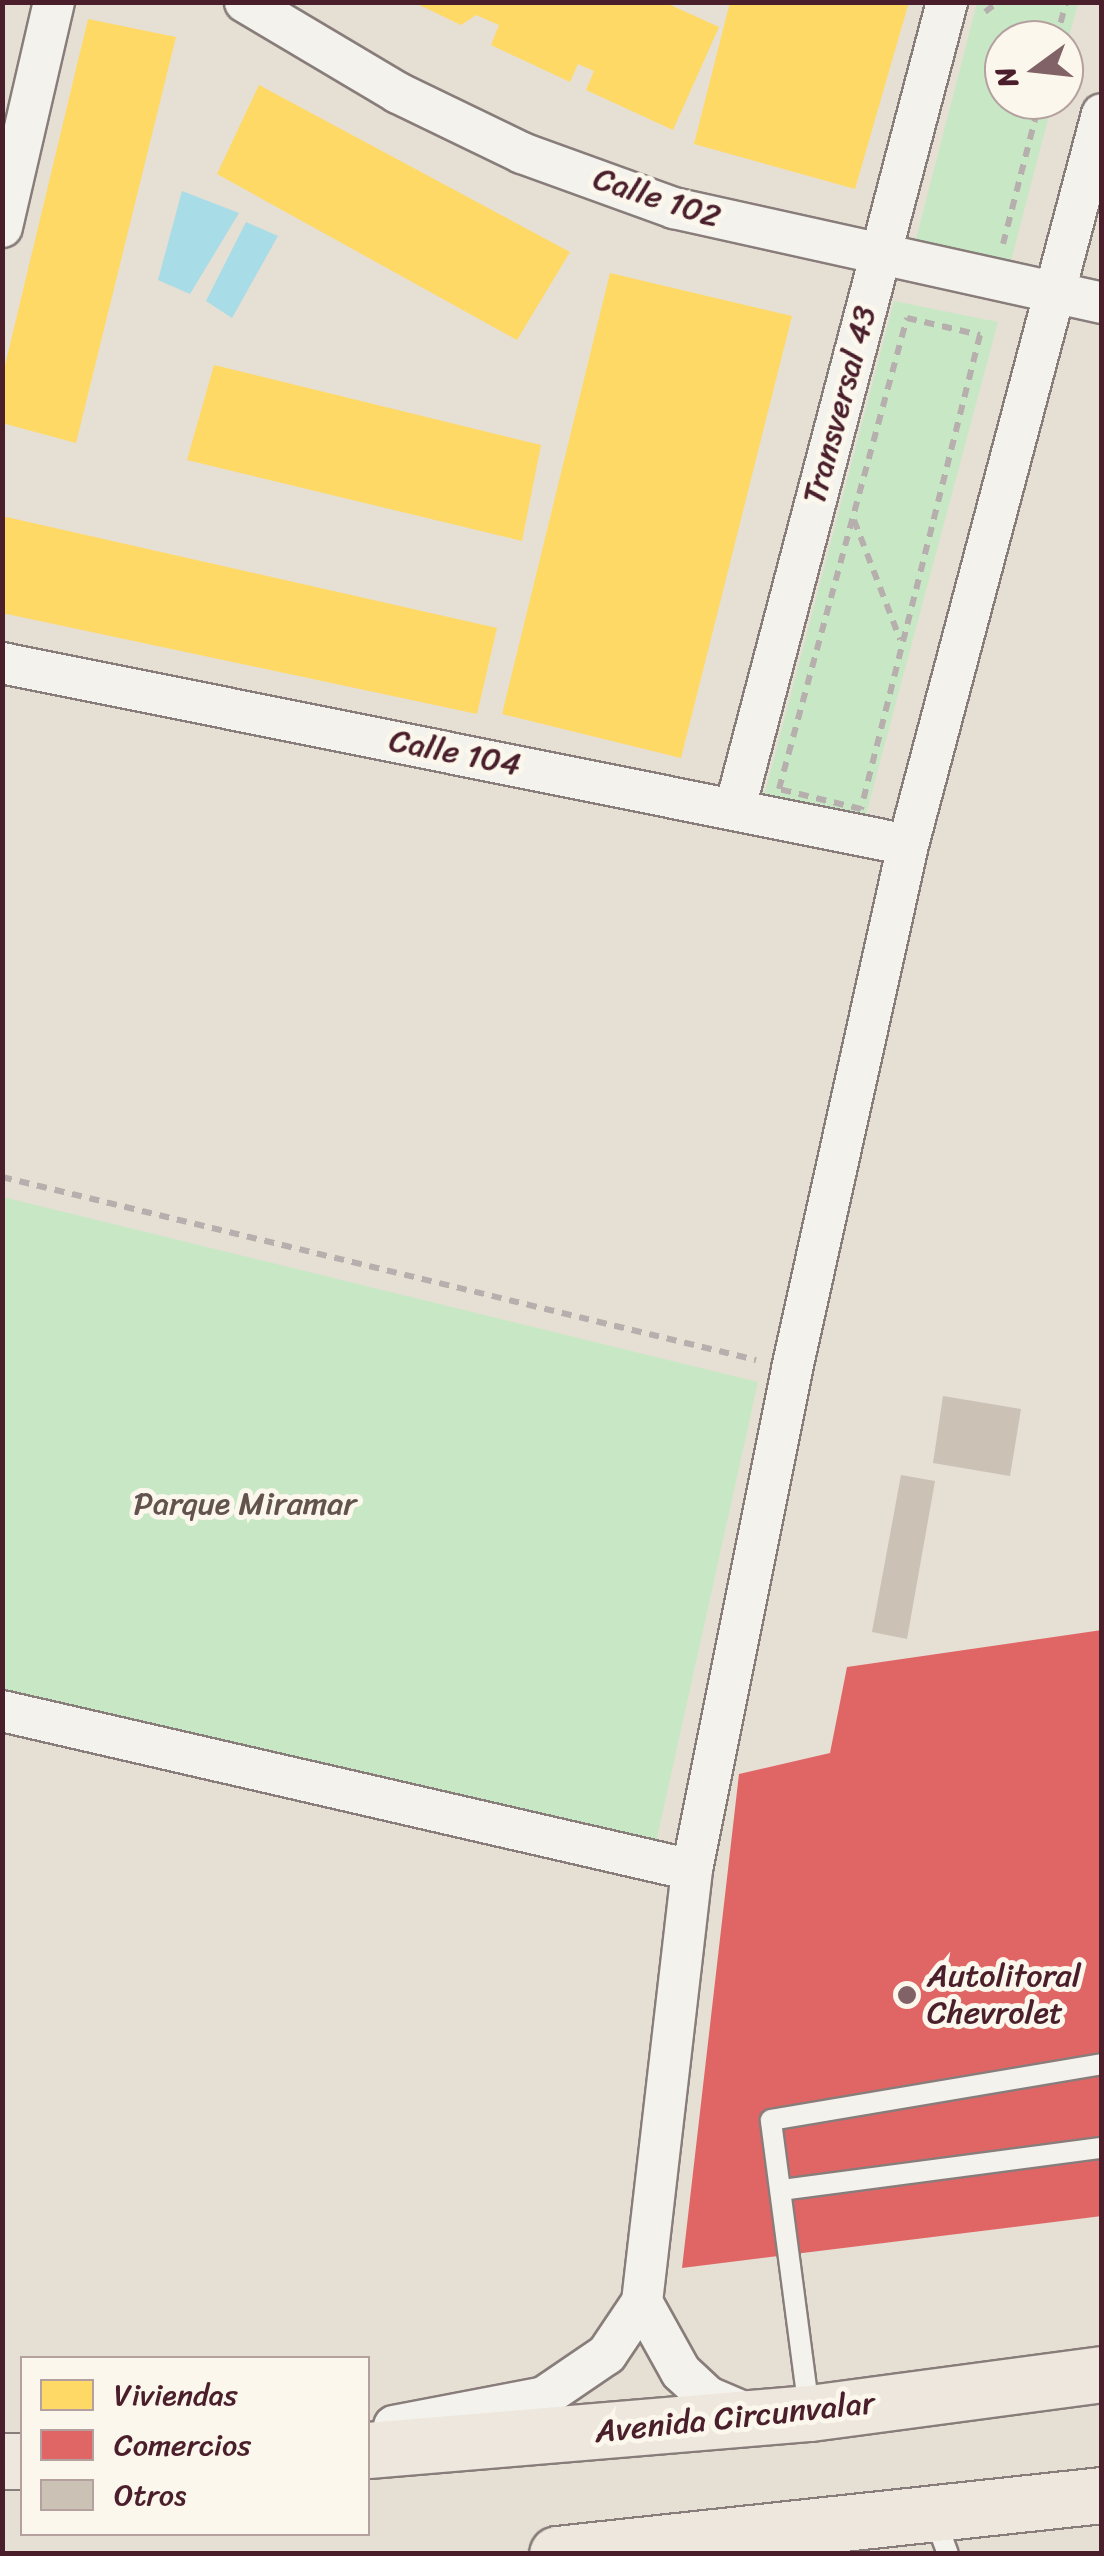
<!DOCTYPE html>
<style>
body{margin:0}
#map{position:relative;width:1104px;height:2556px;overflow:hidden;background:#e6dfd4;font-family:Sriracha,sans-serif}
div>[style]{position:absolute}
.green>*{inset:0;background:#c8e8c5}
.water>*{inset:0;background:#a8dce6}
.homes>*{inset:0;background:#ffd966}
.shops>*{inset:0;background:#e06666}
.building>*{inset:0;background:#cbc1b4}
.path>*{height:6px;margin-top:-3px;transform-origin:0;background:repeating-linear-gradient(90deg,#b6afad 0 10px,transparent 0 18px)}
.roads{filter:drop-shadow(2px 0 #887d7a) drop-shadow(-2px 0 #887d7a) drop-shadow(0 2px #887d7a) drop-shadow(0 -2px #887d7a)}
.service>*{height:20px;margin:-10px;padding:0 10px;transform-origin:10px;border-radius:10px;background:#f4f2ed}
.minor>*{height:40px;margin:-20px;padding:0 20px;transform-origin:20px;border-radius:20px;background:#f4f2ed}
.trunk>*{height:55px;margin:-27.5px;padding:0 27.5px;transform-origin:27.5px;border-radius:27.5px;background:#ede7dd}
.dots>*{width:28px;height:28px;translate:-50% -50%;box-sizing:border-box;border:5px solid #fbf7ec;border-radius:50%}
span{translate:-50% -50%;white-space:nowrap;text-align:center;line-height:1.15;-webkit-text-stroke:10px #fbf7ec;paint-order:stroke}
.street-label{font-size:32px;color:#4a1f2b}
.park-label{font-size:32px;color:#63534e}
.poi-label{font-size:32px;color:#4a1f2b}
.left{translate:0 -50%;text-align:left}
.frame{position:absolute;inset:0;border:5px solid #4a1f2b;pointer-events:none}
.legend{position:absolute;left:20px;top:2356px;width:350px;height:180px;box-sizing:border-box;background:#fbf7ec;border:2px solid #b4a19f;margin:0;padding:12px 18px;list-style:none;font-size:30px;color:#4a1f2b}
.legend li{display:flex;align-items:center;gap:20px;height:50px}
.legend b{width:50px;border:2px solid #b4a19f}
.north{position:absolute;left:984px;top:20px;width:100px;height:100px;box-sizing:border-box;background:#fbf7ec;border:2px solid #b4a19f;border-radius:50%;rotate:255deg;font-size:28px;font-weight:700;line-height:40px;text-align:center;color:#4a1f2b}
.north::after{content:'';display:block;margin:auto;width:35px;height:45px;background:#816266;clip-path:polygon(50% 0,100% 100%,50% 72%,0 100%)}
</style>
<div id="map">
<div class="green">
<div style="clip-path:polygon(977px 3px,1078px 3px,1064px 56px,1064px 40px,1004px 40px,1004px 100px,1053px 100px,1011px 261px,916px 239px)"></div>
<div style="clip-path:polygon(894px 301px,998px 322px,864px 822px,763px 800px)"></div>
<div style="clip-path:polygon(3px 1197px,758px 1382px,655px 1847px,3px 1695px)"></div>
</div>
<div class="water">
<div style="clip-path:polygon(182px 191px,239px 213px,190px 294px,158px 280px)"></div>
<div style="clip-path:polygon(246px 222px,278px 236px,232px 318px,206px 301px)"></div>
</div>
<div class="homes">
<div style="clip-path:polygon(413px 2px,664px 2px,719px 27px,673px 130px,586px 90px,594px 71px,578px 64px,570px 82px,491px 45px,499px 25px,476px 15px,461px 25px)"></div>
<div style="clip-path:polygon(730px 2px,909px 2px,855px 189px,694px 144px)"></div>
<div style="clip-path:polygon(88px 19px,176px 37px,76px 443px,2px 423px,2px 378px)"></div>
<div style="clip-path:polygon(259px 85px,570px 252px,517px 340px,217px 174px)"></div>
<div style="clip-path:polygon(610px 273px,792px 316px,681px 758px,502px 714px)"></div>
<div style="clip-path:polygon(214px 365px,541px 445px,522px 541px,187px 460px)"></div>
<div style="clip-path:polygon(2px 516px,497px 628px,477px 714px,2px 613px)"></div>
</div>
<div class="shops">
<div style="clip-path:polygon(1102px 1630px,1102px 2216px,682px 2268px,739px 1774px,830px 1753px,847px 1667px)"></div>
</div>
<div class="building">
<div style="clip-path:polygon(943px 1396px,1021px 1409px,1010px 1476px,933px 1463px)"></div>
<div style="clip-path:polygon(901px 1475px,935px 1481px,907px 1639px,872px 1632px)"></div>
</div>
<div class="path">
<div style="left:985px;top:12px;width:16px;rotate:-38deg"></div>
<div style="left:1056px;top:40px;width:39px;rotate:-75deg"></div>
<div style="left:1003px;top:244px;width:149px;rotate:-75.6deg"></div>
<div style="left:907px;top:318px;width:75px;rotate:13.1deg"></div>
<div style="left:980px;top:335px;width:489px;rotate:104.1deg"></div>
<div style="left:861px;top:809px;width:84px;rotate:-166.3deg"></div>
<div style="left:779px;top:789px;width:488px;rotate:-74.8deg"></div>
<div style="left:854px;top:520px;width:128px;rotate:68.9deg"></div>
<div style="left:2px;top:1177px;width:776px;rotate:13.64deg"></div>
</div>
<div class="roads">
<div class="service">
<div style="left:781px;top:2190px;width:324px;rotate:-7.5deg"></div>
<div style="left:809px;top:2410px;width:292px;rotate:-97.5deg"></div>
<div style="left:771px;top:2120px;width:336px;rotate:-9.6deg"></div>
<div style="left:934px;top:2516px;width:40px;rotate:69.8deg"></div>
</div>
<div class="minor">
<div style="left:245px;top:2px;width:178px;rotate:30.7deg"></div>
<div style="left:398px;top:93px;width:138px;rotate:25.8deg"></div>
<div style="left:522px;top:153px;width:162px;rotate:19.9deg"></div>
<div style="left:674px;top:208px;width:438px;rotate:12.5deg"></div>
<div style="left:2px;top:227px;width:231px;rotate:-77deg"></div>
<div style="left:2px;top:663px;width:924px;rotate:11.36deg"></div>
<div style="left:735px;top:808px;width:833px;rotate:-75.26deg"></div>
<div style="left:2px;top:1711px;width:708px;rotate:12.98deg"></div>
<div style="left:642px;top:2302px;width:80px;rotate:60.9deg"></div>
<div style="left:681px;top:2372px;width:37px;rotate:43deg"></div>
<div style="left:708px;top:2397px;width:49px;rotate:22.9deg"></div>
<div style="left:394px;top:2426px;width:153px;rotate:-10.9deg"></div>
<div style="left:544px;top:2397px;width:76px;rotate:-34.3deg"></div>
<div style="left:607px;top:2354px;width:63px;rotate:-56.1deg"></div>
<div style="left:642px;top:2302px;width:435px;rotate:-83.4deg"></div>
<div style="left:692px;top:1870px;width:511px;rotate:-78.71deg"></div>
<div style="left:792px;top:1369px;width:537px;rotate:-77.52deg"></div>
<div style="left:908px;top:845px;width:756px;rotate:-75.14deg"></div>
</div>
<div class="trunk">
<div style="left:368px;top:2450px;width:444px;rotate:-4.8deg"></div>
<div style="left:810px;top:2413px;width:295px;rotate:-7.6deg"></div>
<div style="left:2px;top:2461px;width:20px"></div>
<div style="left:557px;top:2554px;width:548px;rotate:-6.18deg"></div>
</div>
</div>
<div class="dots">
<div style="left:907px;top:1995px;background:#816266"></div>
</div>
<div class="street-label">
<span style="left:657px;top:198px;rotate:18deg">Calle 102</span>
<span style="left:840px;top:405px;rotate:-75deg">Transversal 43</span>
<span style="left:455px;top:753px;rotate:11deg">Calle 104</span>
<span style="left:735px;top:2418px;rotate:-6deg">Avenida Circunvalar</span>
</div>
<div class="park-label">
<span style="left:245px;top:1504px">Parque Miramar</span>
</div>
<div class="poi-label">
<span class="left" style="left:927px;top:1995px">Autolitoral<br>Chevrolet</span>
</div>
<div class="frame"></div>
<ul class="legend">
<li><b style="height:28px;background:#ffd966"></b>Viviendas</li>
<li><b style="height:28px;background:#e06666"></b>Comercios</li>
<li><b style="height:28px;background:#cbc1b4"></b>Otros</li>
</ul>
<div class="north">N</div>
</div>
